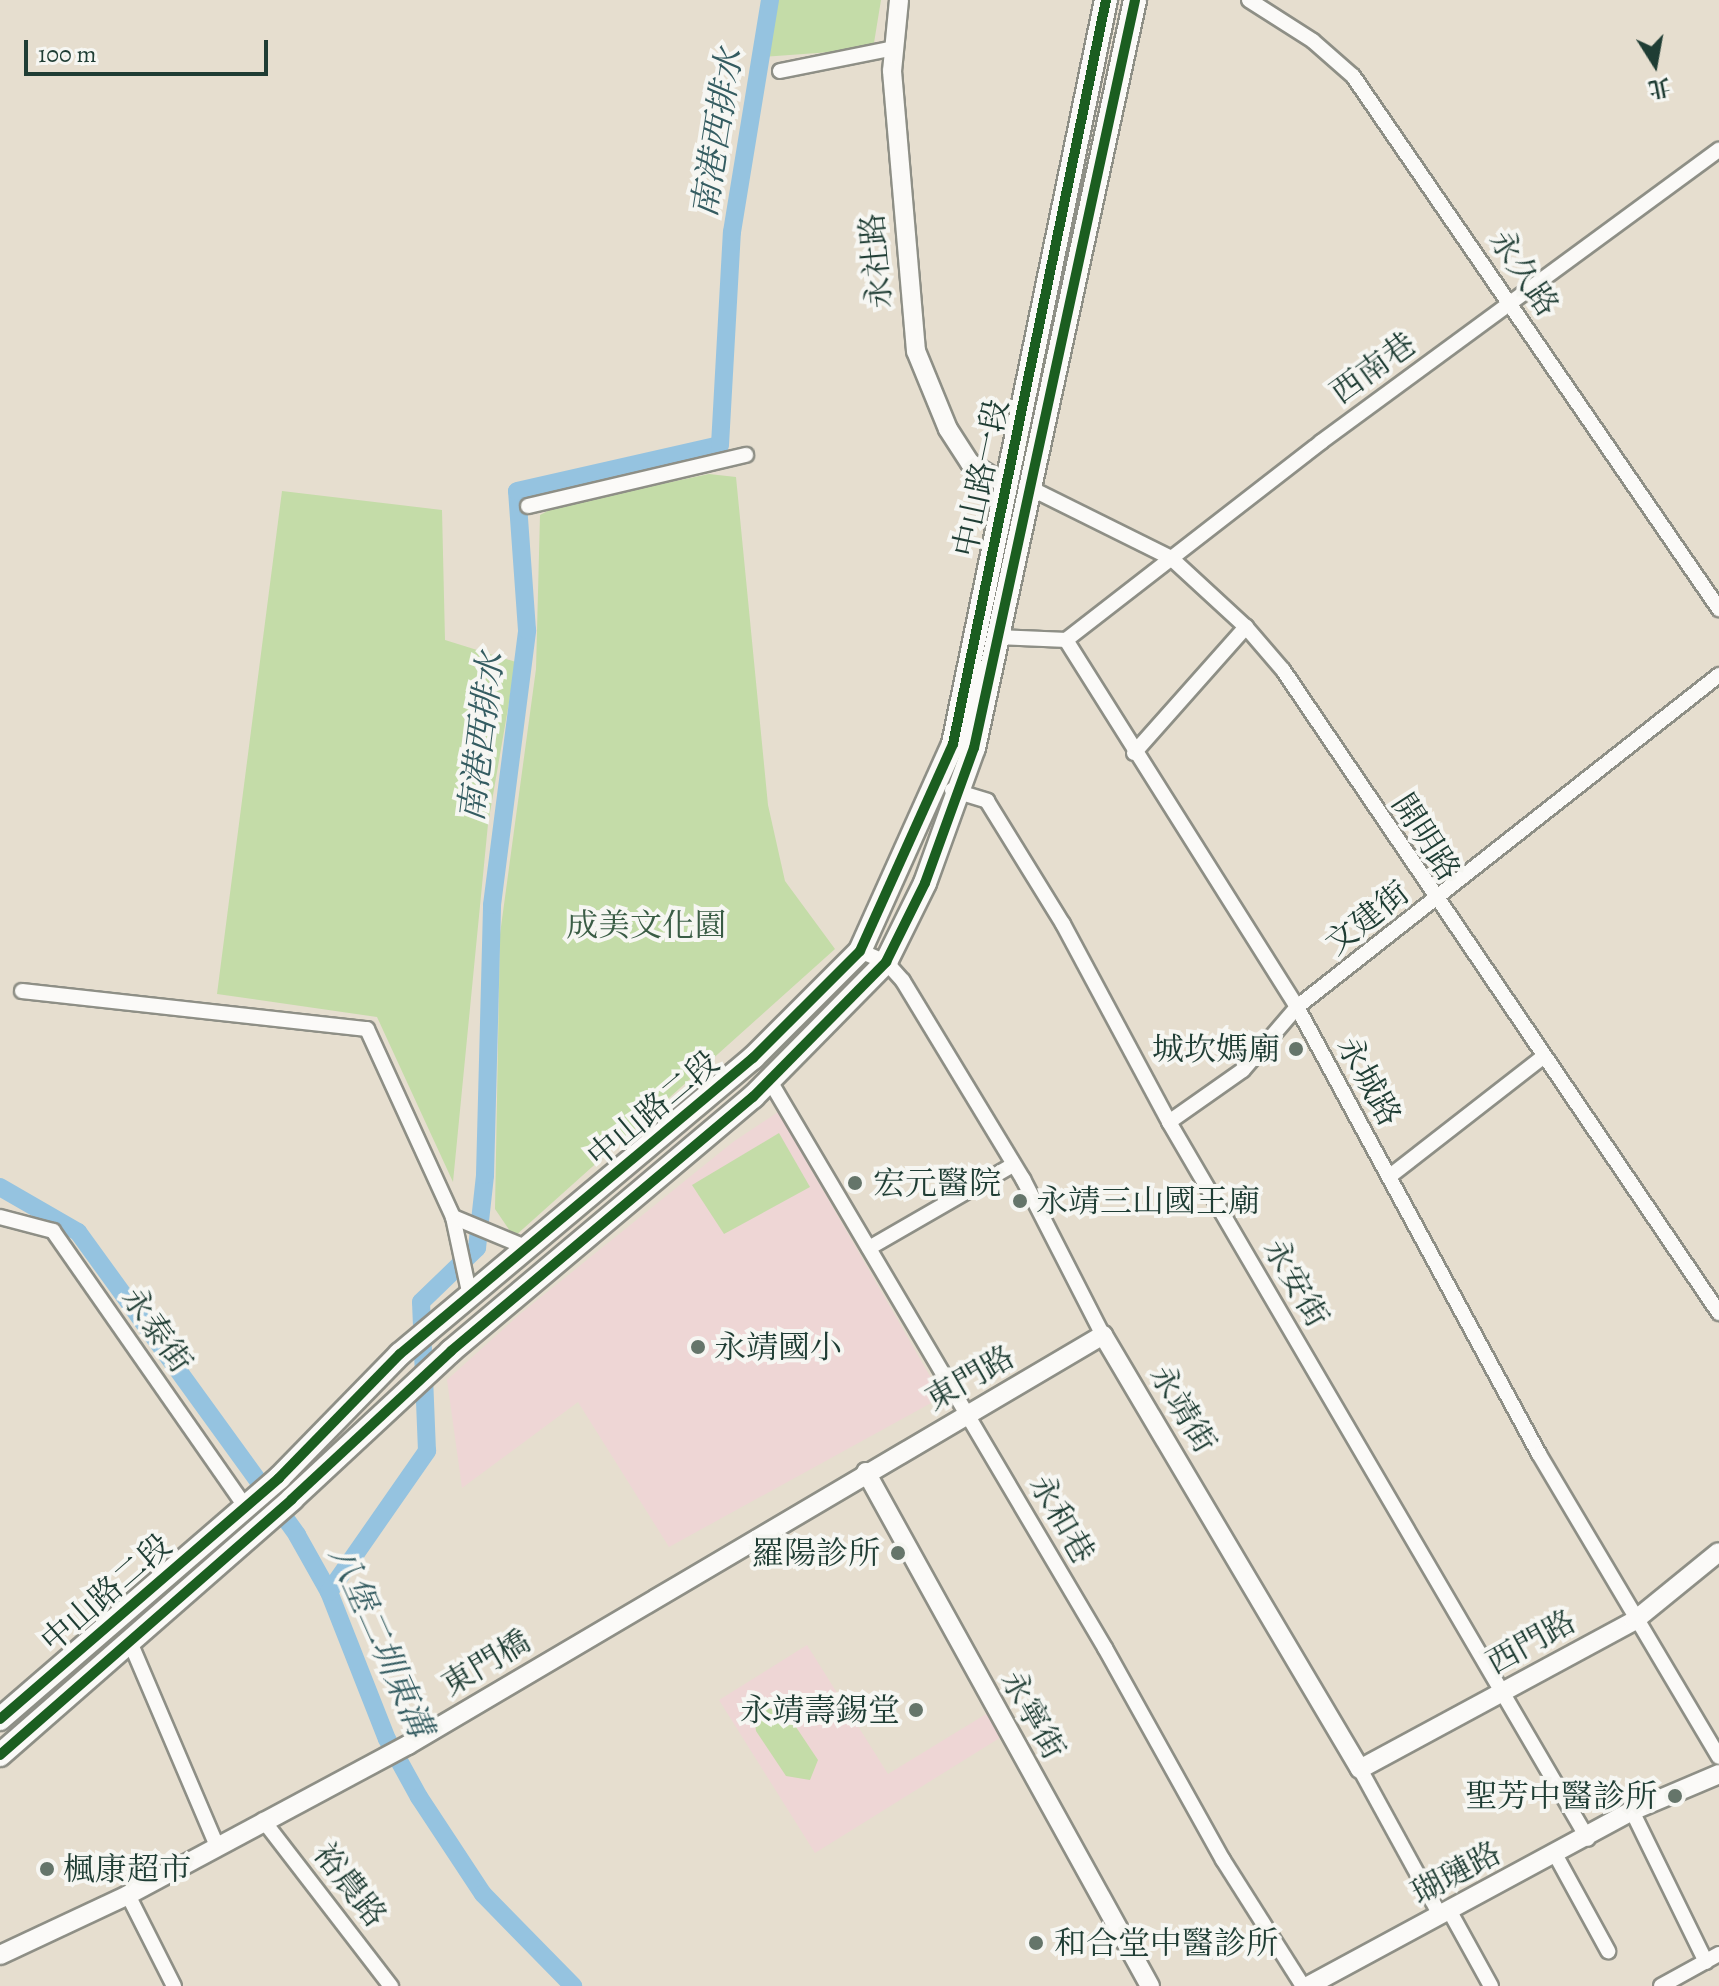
<!DOCTYPE html>
<meta charset="utf-8">
<style>
body{margin:0}
#map{position:relative;width:1719px;height:1986px;overflow:hidden;background:#e6decf;font-family:Alegreya,"Noto Serif TC",serif}
div>[style]{position:absolute}
.built>*{inset:0;background:#eed6d5}
.green>*{inset:0;background:#c4dca8}
.canal>*{height:18px;margin:-9px;padding:0 9px;transform-origin:9px;border-radius:9px;background:#95c3e0}
.roads{filter:drop-shadow(2px 0 #8e8f86) drop-shadow(-2px 0 #8e8f86) drop-shadow(0 2px #8e8f86) drop-shadow(0 -2px #8e8f86)}
.minor>*{height:14px;margin:-7px;padding:0 7px;transform-origin:7px;border-radius:7px;background:#fbfaf8}
.tertiary>*{height:18px;margin:-9px;padding:0 9px;transform-origin:9px;border-radius:9px;background:#fbfaf8}
.primary>*{height:22px;margin:-11px;padding:0 11px;transform-origin:11px;border-radius:11px;background:#fbfaf8}
.cycleway>*{height:10px;margin:-5px;padding:0 5px;transform-origin:5px;border-radius:5px;background:#1b5e20}
.dots>*{width:22px;height:22px;translate:-50% -50%;box-sizing:border-box;border:4px solid #f6f6f2;border-radius:50%}
span{translate:-50% -50%;white-space:nowrap;text-align:center;line-height:1.15;-webkit-text-stroke:8px #f6f6f2;paint-order:stroke}
.street-label{font-size:32px;color:#1f3d34}
.park-label{font-size:32px;color:#3a5c45}
.poi-label{font-size:32px;color:#1f3d34}
.right{translate:-100% -50%;text-align:right}
.left{translate:0 -50%;text-align:left}
.water-label{font-size:34px;color:#345c61;font-style:italic}
.north{position:absolute;left:1615px;top:24px;width:80px;height:80px;-webkit-text-stroke:6px #f6f6f2;paint-order:stroke;rotate:169deg;font-size:22px;font-weight:700;line-height:32px;text-align:center;color:#1f3d34}
.north::after{content:'';display:block;margin:auto;width:28px;height:36px;background:#1f3d34;clip-path:polygon(50% 0,100% 100%,50% 72%,0 100%)}
.scale{position:absolute;left:24px;top:40px;width:244px;height:36px;box-sizing:border-box;border:4px solid #1f3d34;border-top:0;padding-left:10px;font-size:24px;line-height:28px;white-space:nowrap;color:#1f3d34;-webkit-text-stroke:6px #f6f6f2;paint-order:stroke}
</style>
<div id="map">
<div class="built">
<div style="clip-path:polygon(778px 1112px,942px 1397px,669px 1547px,578px 1402px,462px 1488px,447px 1380px,520px 1314px,733px 1142px)"></div>
<div style="clip-path:polygon(807px 1645px,888px 1774px,991px 1711px,1006px 1734px,815px 1853px,719px 1700px)"></div>
</div>
<div class="green">
<div style="clip-path:polygon(770px 0,881px 0,873px 49px,761px 57px)"></div>
<div style="clip-path:polygon(709px 474px,736px 477px,768px 805px,785px 881px,835px 949px,514px 1237px,495px 1209px,500px 934px,536px 669px,540px 515px,557px 506px)"></div>
<div style="clip-path:polygon(282px 491px,442px 510px,445px 640px,516px 662px,488px 824px,453px 1182px,377px 1017px,217px 994px)"></div>
<div style="clip-path:polygon(779px 1133px,810px 1187px,724px 1234px,692px 1185px)"></div>
<div style="clip-path:polygon(767px 1708px,786px 1712px,818px 1760px,810px 1780px,786px 1776px,756px 1731px,755px 1723px)"></div>
</div>
<div class="canal">
<div style="left:0;top:1187px;width:90px;rotate:30deg"></div>
<div style="left:78px;top:1232px;width:374px;rotate:54.1deg"></div>
<div style="left:297px;top:1535px;width:65px;rotate:60.7deg"></div>
<div style="left:329px;top:1592px;width:158px;rotate:68.5deg"></div>
<div style="left:387px;top:1739px;width:66px;rotate:61.1deg"></div>
<div style="left:419px;top:1797px;width:116px;rotate:56.6deg"></div>
<div style="left:483px;top:1894px;width:129px;rotate:45.6deg"></div>
<div style="left:329px;top:1592px;width:172px;rotate:-55.2deg"></div>
<div style="left:427px;top:1451px;width:149px;rotate:-92.3deg"></div>
<div style="left:421px;top:1302px;width:78px;rotate:-44deg"></div>
<div style="left:477px;top:1248px;width:73px;rotate:-83.7deg"></div>
<div style="left:485px;top:1175px;width:270px;rotate:-88.5deg"></div>
<div style="left:492px;top:905px;width:277px;rotate:-82.7deg"></div>
<div style="left:527px;top:630px;width:139px;rotate:-94.1deg"></div>
<div style="left:517px;top:491px;width:208px;rotate:-12.8deg"></div>
<div style="left:720px;top:445px;width:213px;rotate:-86.8deg"></div>
<div style="left:732px;top:232px;width:235px;rotate:-80.7deg"></div>
</div>
<div class="roads">
<div class="minor">
<div style="left:1249px;top:0;width:76px;rotate:32.6deg"></div>
<div style="left:1313px;top:41px;width:53px;rotate:41.2deg"></div>
<div style="left:1353px;top:76px;width:647px;rotate:55.52deg"></div>
<div style="left:780px;top:71px;width:116px;rotate:-11.4deg"></div>
<div style="left:1026px;top:486px;width:162px;rotate:26.4deg"></div>
<div style="left:1171px;top:558px;width:102px;rotate:42.6deg"></div>
<div style="left:1246px;top:627px;width:57px;rotate:49.3deg"></div>
<div style="left:1283px;top:670px;width:777px;rotate:55.86deg"></div>
<div style="left:528px;top:506px;width:224px;rotate:-13.2deg"></div>
<div style="left:998px;top:637px;width:68px;rotate:2.5deg"></div>
<div style="left:1066px;top:640px;width:434px;rotate:57.8deg"></div>
<div style="left:1297px;top:1007px;width:508px;rotate:61.57deg"></div>
<div style="left:1539px;top:1454px;width:352px;rotate:59.3deg"></div>
<div style="left:1066px;top:640px;width:323px;rotate:-37.8deg"></div>
<div style="left:1321px;top:442px;width:494px;rotate:-36.3deg"></div>
<div style="left:1134px;top:753px;width:169px;rotate:-48.4deg"></div>
<div style="left:952px;top:790px;width:37px;rotate:17deg"></div>
<div style="left:987px;top:801px;width:145px;rotate:58.3deg"></div>
<div style="left:1063px;top:924px;width:225px;rotate:61.8deg"></div>
<div style="left:1169px;top:1122px;width:830px;rotate:59.7deg"></div>
<div style="left:860px;top:951px;width:28px;rotate:23deg"></div>
<div style="left:886px;top:962px;width:25px;rotate:48deg"></div>
<div style="left:903px;top:981px;width:232px;rotate:58.8deg"></div>
<div style="left:1023px;top:1179px;width:175px;rotate:62.9deg"></div>
<div style="left:22px;top:991px;width:347px;rotate:6.3deg"></div>
<div style="left:367px;top:1029px;width:207px;rotate:65.4deg"></div>
<div style="left:453px;top:1217px;width:81px;rotate:77.9deg"></div>
<div style="left:770px;top:1081px;width:659px;rotate:59.42deg"></div>
<div style="left:1105px;top:1648px;width:243px;rotate:60.9deg"></div>
<div style="left:1223px;top:1860px;width:149px;rotate:57.6deg"></div>
<div style="left:1169px;top:1122px;width:90px;rotate:-35.1deg"></div>
<div style="left:1243px;top:1070px;width:83px;rotate:-49.4deg"></div>
<div style="left:1297px;top:1007px;width:537px;rotate:-38.19deg"></div>
<div style="left:1390px;top:1176px;width:195px;rotate:-37.9deg"></div>
<div style="left:0;top:1217px;width:55px;rotate:14.8deg"></div>
<div style="left:53px;top:1231px;width:338px;rotate:55.1deg"></div>
<div style="left:453px;top:1217px;width:81px;rotate:22.5deg"></div>
<div style="left:869px;top:1248px;width:166px;rotate:-30deg"></div>
<div style="left:130px;top:1642px;width:222px;rotate:66.9deg"></div>
<div style="left:1360px;top:1769px;width:166px;rotate:61.3deg"></div>
<div style="left:1632px;top:1811px;width:168px;rotate:63.9deg"></div>
<div style="left:263px;top:1820px;width:210px;rotate:52.4deg"></div>
<div style="left:1555px;top:1854px;width:111px;rotate:61.3deg"></div>
<div style="left:128px;top:1895px;width:102px;rotate:63.2deg"></div>
<div style="left:1449px;top:1910px;width:87px;rotate:61.1deg"></div>
<div style="left:1661px;top:1986px;width:66px;rotate:-28.9deg"></div>
</div>
<div class="tertiary">
<div style="left:899px;top:0;width:71px;rotate:95.6deg"></div>
<div style="left:892px;top:71px;width:281px;rotate:85.1deg"></div>
<div style="left:916px;top:351px;width:84px;rotate:67.7deg"></div>
<div style="left:948px;top:429px;width:40px;rotate:57.1deg"></div>
<div style="left:970px;top:463px;width:41px;rotate:31deg"></div>
<div style="left:866px;top:1472px;width:587px;rotate:61.08deg"></div>
<div style="left:0;top:1955px;width:141px;rotate:-25.1deg"></div>
<div style="left:128px;top:1895px;width:318px;rotate:-28.2deg"></div>
<div style="left:408px;top:1745px;width:807px;rotate:-30.54deg"></div>
<div style="left:1103px;top:1335px;width:504px;rotate:59.37deg"></div>
<div style="left:1360px;top:1769px;width:311px;rotate:-28.4deg"></div>
<div style="left:1634px;top:1621px;width:109px;rotate:-39.1deg"></div>
<div style="left:1308px;top:1986px;width:368px;rotate:-28.4deg"></div>
<div style="left:1632px;top:1811px;width:95px;rotate:-23deg"></div>
</div>
<div class="primary">
<div style="left:0;top:1719px;width:369px;rotate:-40.8deg"></div>
<div style="left:279px;top:1478px;width:173px;rotate:-45.7deg"></div>
<div style="left:400px;top:1354px;width:461px;rotate:-40deg"></div>
<div style="left:753px;top:1058px;width:151px;rotate:-45deg"></div>
<div style="left:860px;top:951px;width:227px;rotate:-65.8deg"></div>
<div style="left:953px;top:744px;width:760px;rotate:-78.38deg"></div>
<div style="left:0;top:1755px;width:388px;rotate:-41.2deg"></div>
<div style="left:292px;top:1499px;width:217px;rotate:-42.9deg"></div>
<div style="left:451px;top:1351px;width:395px;rotate:-40.1deg"></div>
<div style="left:753px;top:1097px;width:190px;rotate:-45.4deg"></div>
<div style="left:886px;top:962px;width:88px;rotate:-63.7deg"></div>
<div style="left:925px;top:883px;width:144px;rotate:-70.1deg"></div>
<div style="left:974px;top:748px;width:765px;rotate:-77.85deg"></div>
</div>
</div>
<div class="cycleway">
<div style="left:0;top:1719px;width:369px;rotate:-40.8deg"></div>
<div style="left:279px;top:1478px;width:173px;rotate:-45.7deg"></div>
<div style="left:400px;top:1354px;width:461px;rotate:-40deg"></div>
<div style="left:753px;top:1058px;width:151px;rotate:-45deg"></div>
<div style="left:860px;top:951px;width:227px;rotate:-65.8deg"></div>
<div style="left:953px;top:744px;width:760px;rotate:-78.38deg"></div>
<div style="left:0;top:1755px;width:388px;rotate:-41.2deg"></div>
<div style="left:292px;top:1499px;width:217px;rotate:-42.9deg"></div>
<div style="left:451px;top:1351px;width:395px;rotate:-40.1deg"></div>
<div style="left:753px;top:1097px;width:190px;rotate:-45.4deg"></div>
<div style="left:886px;top:962px;width:88px;rotate:-63.7deg"></div>
<div style="left:925px;top:883px;width:144px;rotate:-70.1deg"></div>
<div style="left:974px;top:748px;width:765px;rotate:-77.85deg"></div>
</div>
<div class="dots">
<div style="left:1296px;top:1049px;background:#65756a"></div>
<div style="left:855px;top:1183px;background:#65756a"></div>
<div style="left:1020px;top:1201px;background:#65756a"></div>
<div style="left:698px;top:1347px;background:#65756a"></div>
<div style="left:898px;top:1553px;background:#65756a"></div>
<div style="left:916px;top:1710px;background:#65756a"></div>
<div style="left:1675px;top:1796px;background:#65756a"></div>
<div style="left:47px;top:1869px;background:#65756a"></div>
<div style="left:1036px;top:1943px;background:#65756a"></div>
</div>
<div class="street-label">
<span style="left:876px;top:261px;rotate:-95deg">永社路</span>
<span style="left:1524px;top:273px;rotate:56deg">永久路</span>
<span style="left:1373px;top:368px;rotate:-36deg">西南巷</span>
<span style="left:981px;top:478px;rotate:-78deg">中山路一段</span>
<span style="left:1426px;top:837px;rotate:57deg">開明路</span>
<span style="left:1367px;top:918px;rotate:-38deg">文建街</span>
<span style="left:1369px;top:1081px;rotate:61deg">永城路</span>
<span style="left:653px;top:1109px;rotate:-40deg">中山路二段</span>
<span style="left:1296px;top:1283px;rotate:60deg">永安街</span>
<span style="left:157px;top:1330px;rotate:55deg">永泰街</span>
<span style="left:970px;top:1378px;rotate:-30deg">東門路</span>
<span style="left:1183px;top:1409px;rotate:59deg">永靖街</span>
<span style="left:1062px;top:1519px;rotate:60deg">永和巷</span>
<span style="left:106px;top:1593px;rotate:-41deg">中山路二段</span>
<span style="left:1531px;top:1642px;rotate:-29deg">西門路</span>
<span style="left:486px;top:1663px;rotate:-31deg">東門橋</span>
<span style="left:1033px;top:1715px;rotate:61deg">永寧街</span>
<span style="left:1456px;top:1873px;rotate:-28deg">瑚璉路</span>
<span style="left:350px;top:1885px;rotate:52deg">裕農路</span>
</div>
<div class="park-label">
<span style="left:646px;top:925px">成美文化園</span>
</div>
<div class="poi-label">
<span class="right" style="left:1280px;top:1049px">城坎媽廟</span>
<span class="left" style="left:873px;top:1183px">宏元醫院</span>
<span class="left" style="left:1036px;top:1201px">永靖三山國王廟</span>
<span class="left" style="left:714px;top:1347px">永靖國小</span>
<span class="right" style="left:880px;top:1553px">羅陽診所</span>
<span class="right" style="left:900px;top:1710px">永靖壽錫堂</span>
<span class="right" style="left:1657px;top:1796px">聖芳中醫診所</span>
<span class="left" style="left:63px;top:1869px">楓康超市</span>
<span class="left" style="left:1054px;top:1943px">和合堂中醫診所</span>
</div>
<div class="water-label">
<span style="left:717px;top:133px;rotate:-81deg">南港西排水</span>
<span style="left:481px;top:737px;rotate:-83deg">南港西排水</span>
<span style="left:381px;top:1641px;rotate:66deg">八堡二圳東溝</span>
</div>
<div class="north">北</div>
<div class="scale">100 m</div>
</div>
